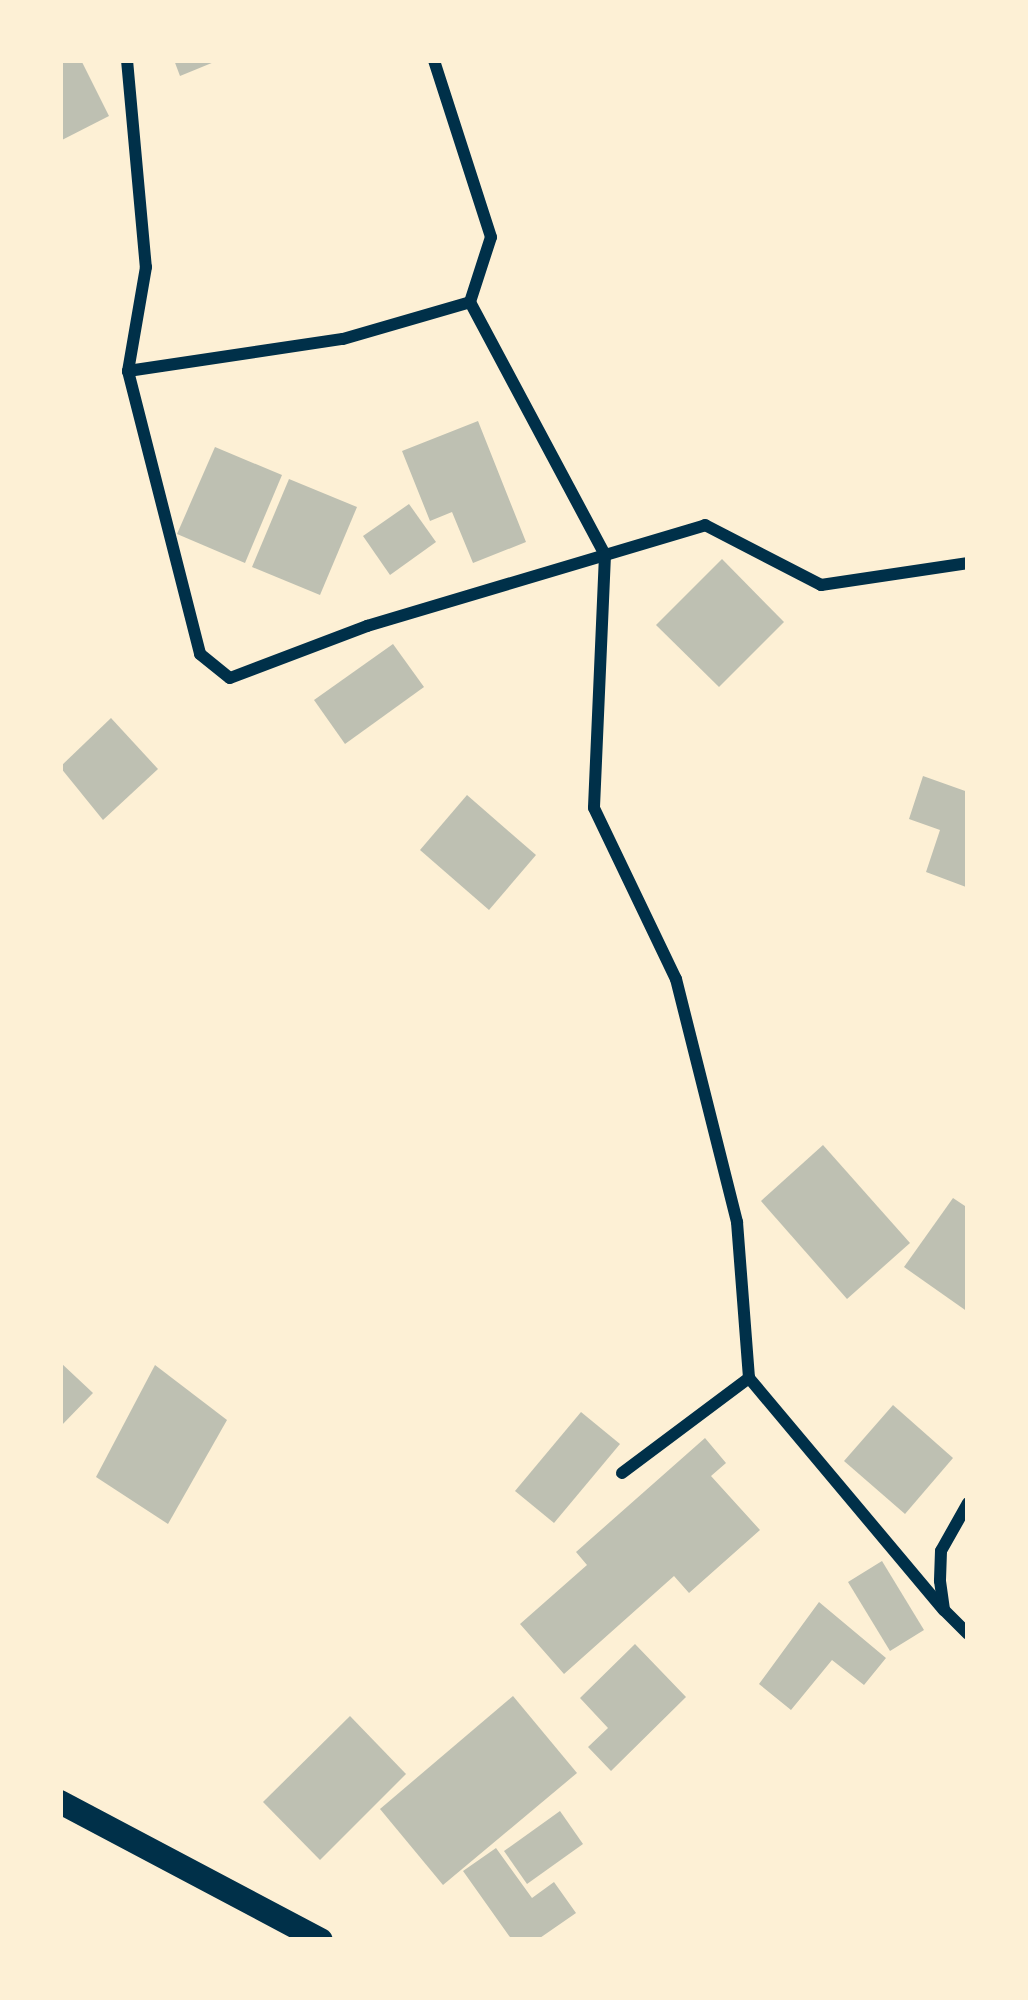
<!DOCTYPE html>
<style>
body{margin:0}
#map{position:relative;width:1028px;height:2000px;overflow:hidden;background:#fdf0d5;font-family:"Fira Sans Condensed",sans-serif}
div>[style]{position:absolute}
.building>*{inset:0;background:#bec0b2}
.minor>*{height:12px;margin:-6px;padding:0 6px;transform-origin:6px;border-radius:6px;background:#003049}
.secondary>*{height:24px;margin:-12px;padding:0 12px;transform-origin:12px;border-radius:12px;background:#003049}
span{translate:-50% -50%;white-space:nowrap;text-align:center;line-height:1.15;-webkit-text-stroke:10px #fdf0d5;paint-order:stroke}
.frame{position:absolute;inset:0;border:63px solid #fdf0d5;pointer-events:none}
</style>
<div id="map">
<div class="building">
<div style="clip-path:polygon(60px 60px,81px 60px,109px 116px,60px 141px)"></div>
<div style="clip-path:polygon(174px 60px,219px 60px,180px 76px)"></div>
<div style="clip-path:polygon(478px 421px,526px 542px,473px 563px,452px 512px,430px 521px,402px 451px)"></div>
<div style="clip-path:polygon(215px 447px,282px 475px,245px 563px,177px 534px)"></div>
<div style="clip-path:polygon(289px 479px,357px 507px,320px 595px,252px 567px)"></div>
<div style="clip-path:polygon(409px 504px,436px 542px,390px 575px,363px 536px)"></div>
<div style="clip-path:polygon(722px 559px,784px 622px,719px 687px,656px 625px)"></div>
<div style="clip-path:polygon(393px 644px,424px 687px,345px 744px,314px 700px)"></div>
<div style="clip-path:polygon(111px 718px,158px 769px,103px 820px,60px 767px)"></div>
<div style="clip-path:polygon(923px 776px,968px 792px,966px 887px,926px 872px,940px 830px,909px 819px)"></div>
<div style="clip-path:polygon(467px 795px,536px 855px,489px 910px,420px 850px)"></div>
<div style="clip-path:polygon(823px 1145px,910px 1243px,847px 1299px,761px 1201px)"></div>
<div style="clip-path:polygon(953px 1198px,968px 1208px,968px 1312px,904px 1267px)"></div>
<div style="clip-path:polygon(60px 1362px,93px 1393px,60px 1427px)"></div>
<div style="clip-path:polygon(155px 1365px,227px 1420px,168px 1524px,96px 1477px)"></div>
<div style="clip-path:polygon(893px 1405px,953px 1458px,905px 1514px,844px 1461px)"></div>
<div style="clip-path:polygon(581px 1412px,620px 1444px,554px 1523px,515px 1491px)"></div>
<div style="clip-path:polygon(705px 1438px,726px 1463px,711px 1476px,760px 1530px,689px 1593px,674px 1576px,564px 1674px,520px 1624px,587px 1565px,576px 1552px)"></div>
<div style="clip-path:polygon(882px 1561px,924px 1630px,890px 1651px,848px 1582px)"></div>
<div style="clip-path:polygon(819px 1602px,886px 1658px,864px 1685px,832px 1660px,791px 1710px,759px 1684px)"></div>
<div style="clip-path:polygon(635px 1644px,686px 1697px,611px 1771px,588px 1747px,608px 1728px,580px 1698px)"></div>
<div style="clip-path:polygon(513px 1696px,577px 1773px,443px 1885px,380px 1809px)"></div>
<div style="clip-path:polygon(350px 1716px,406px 1774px,320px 1860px,263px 1802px)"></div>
<div style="clip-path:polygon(560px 1811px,583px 1844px,527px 1884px,504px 1851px)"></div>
<div style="clip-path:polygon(496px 1848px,532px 1898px,554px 1882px,576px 1913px,537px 1940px,512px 1940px,463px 1871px)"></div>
</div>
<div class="minor">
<div style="left:127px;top:60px;width:208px;rotate:84.8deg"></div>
<div style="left:146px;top:267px;width:106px;rotate:99.8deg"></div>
<div style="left:128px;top:371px;width:292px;rotate:75.7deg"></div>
<div style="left:200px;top:654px;width:38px;rotate:39deg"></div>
<div style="left:230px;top:678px;width:147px;rotate:-20.8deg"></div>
<div style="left:367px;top:626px;width:353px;rotate:-16.6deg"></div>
<div style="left:705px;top:525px;width:131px;rotate:27.3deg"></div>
<div style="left:821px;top:585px;width:149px;rotate:-8.5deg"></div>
<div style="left:470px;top:302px;width:287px;rotate:61.9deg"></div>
<div style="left:605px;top:555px;width:253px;rotate:92.5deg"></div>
<div style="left:594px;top:808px;width:190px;rotate:64.4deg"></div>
<div style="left:676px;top:979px;width:251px;rotate:75.9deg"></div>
<div style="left:737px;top:1222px;width:156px;rotate:85.6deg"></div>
<div style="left:749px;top:1378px;width:303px;rotate:50deg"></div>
<div style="left:128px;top:371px;width:217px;rotate:-8.5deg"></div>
<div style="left:343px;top:339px;width:132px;rotate:-16.2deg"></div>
<div style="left:470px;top:302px;width:68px;rotate:-72.1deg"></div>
<div style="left:491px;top:237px;width:186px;rotate:-107.9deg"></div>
<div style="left:622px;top:1473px;width:159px;rotate:-36.8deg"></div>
<div style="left:968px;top:1503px;width:55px;rotate:119.4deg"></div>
<div style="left:941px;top:1551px;width:30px;rotate:92deg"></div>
<div style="left:940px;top:1581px;width:29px;rotate:82deg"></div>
<div style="left:944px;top:1610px;width:34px;rotate:45deg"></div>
</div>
<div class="secondary">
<div style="left:60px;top:1802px;width:295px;rotate:27.9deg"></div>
</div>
<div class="frame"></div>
</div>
